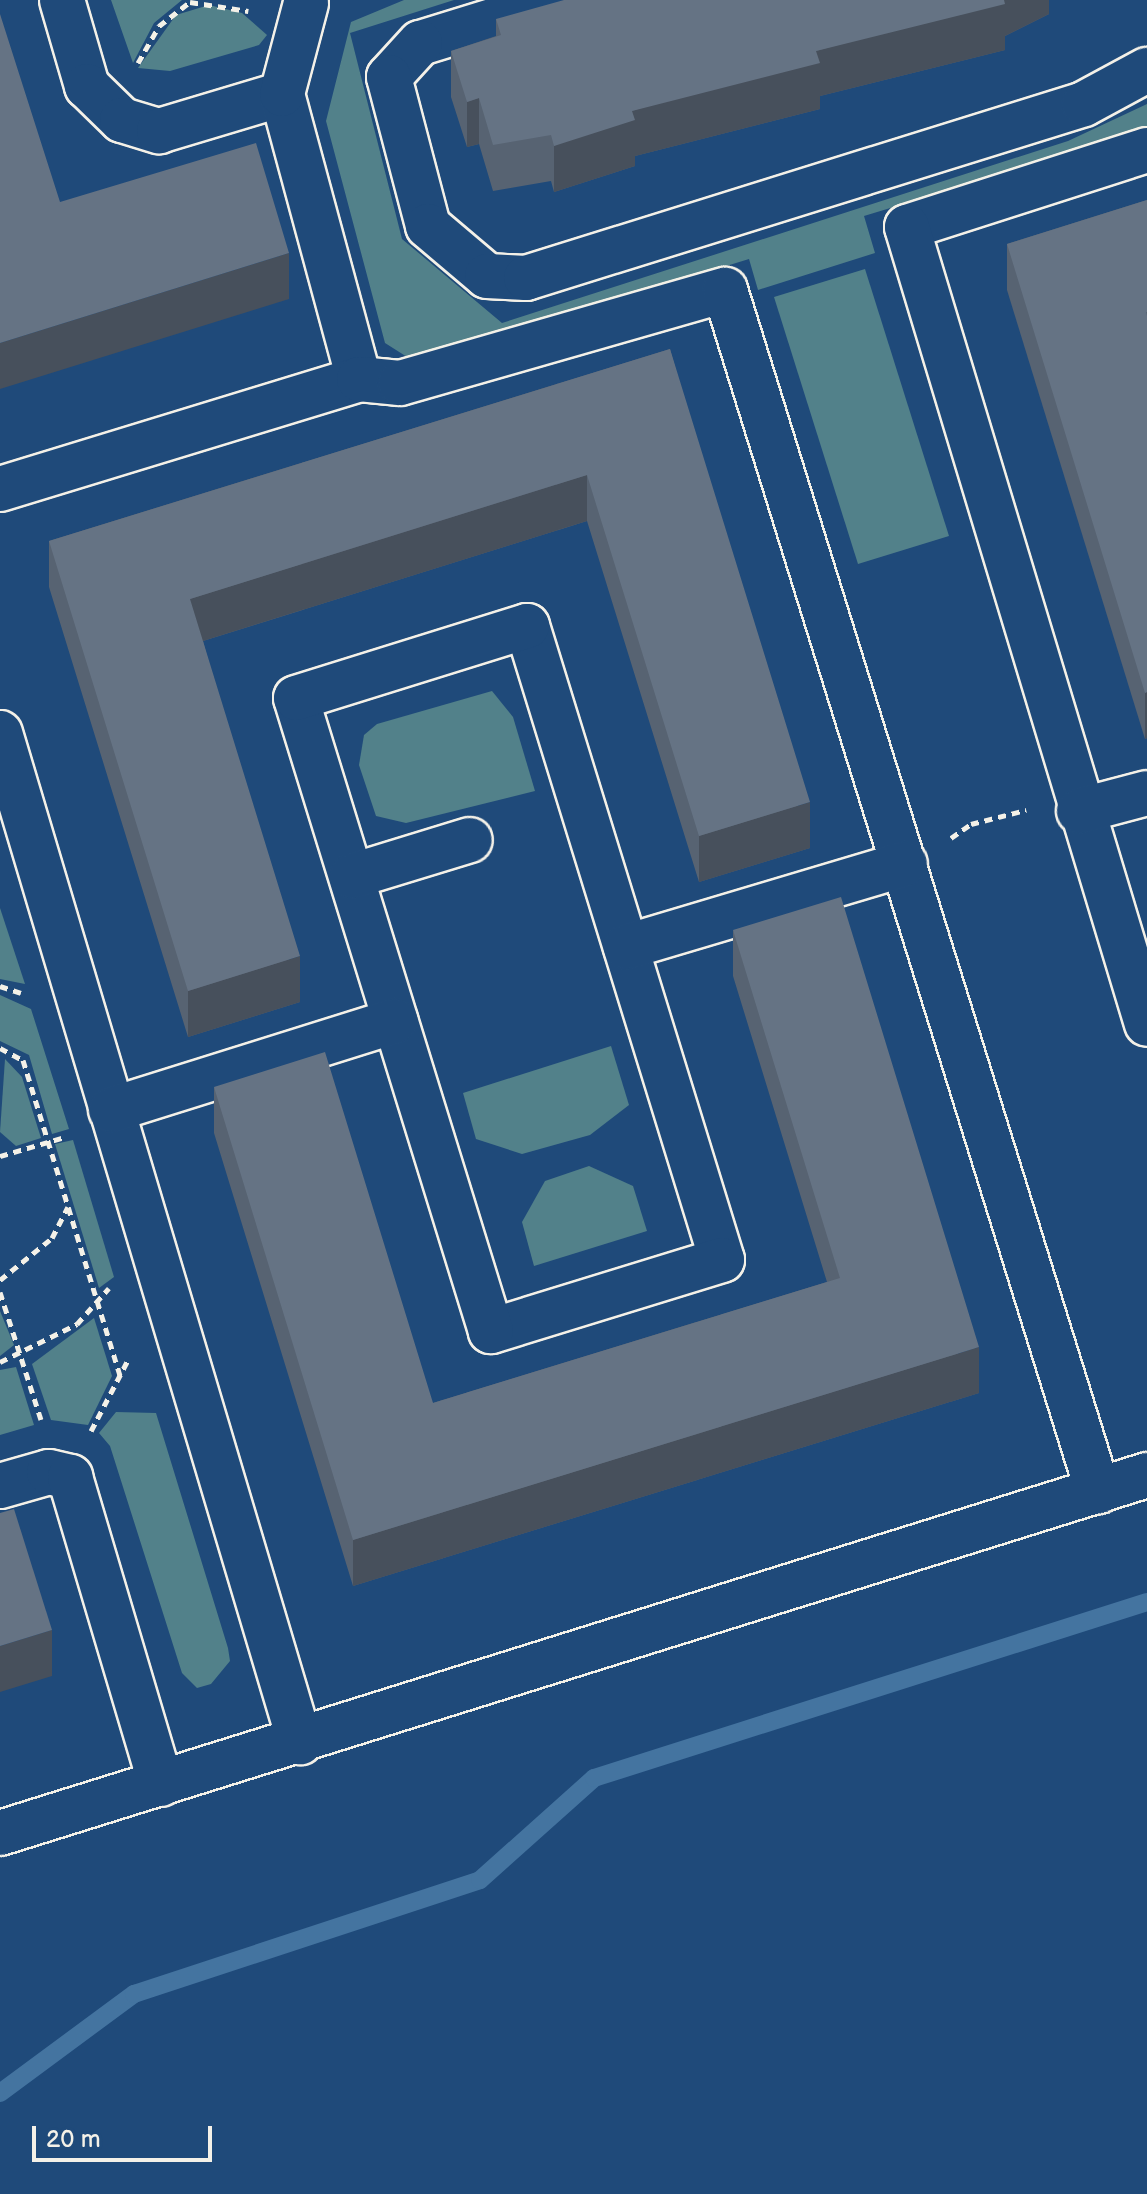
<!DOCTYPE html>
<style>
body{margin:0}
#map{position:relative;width:1147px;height:2194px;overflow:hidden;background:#1f4a7a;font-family:"Balsamiq Sans",sans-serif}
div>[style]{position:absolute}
.green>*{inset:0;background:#52818a}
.stream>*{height:18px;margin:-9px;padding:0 9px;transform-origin:9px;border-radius:9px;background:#4474a0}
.path>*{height:5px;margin-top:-2.5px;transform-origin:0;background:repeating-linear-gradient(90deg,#f4f1e8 0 8px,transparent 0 14px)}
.roads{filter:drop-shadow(2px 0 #f4f1e8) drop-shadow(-2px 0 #f4f1e8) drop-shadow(0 2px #f4f1e8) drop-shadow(0 -2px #f4f1e8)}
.minor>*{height:44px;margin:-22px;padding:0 22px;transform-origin:22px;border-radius:22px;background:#1f4a7a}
.wall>*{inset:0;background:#576372}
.shaded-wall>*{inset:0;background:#47505c}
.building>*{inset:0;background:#657384}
span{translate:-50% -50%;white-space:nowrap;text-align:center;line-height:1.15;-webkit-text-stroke:6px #1f4a7a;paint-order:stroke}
.scale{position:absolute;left:32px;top:2126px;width:180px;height:36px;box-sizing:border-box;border:4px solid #f4f1e8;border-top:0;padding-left:10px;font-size:24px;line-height:28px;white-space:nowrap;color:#f4f1e8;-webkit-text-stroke:6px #1f4a7a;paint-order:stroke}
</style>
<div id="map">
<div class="green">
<div style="clip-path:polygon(111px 0,182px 0,154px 23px,133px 63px)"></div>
<div style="clip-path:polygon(404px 0,454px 0,350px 33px,402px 239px,502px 323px,1068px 141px,1147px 104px,1147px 130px,864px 216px,875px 253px,758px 290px,749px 259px,415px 362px,385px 343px,326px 121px,351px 22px)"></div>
<div style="clip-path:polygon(209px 5px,242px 13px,267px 35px,259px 45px,170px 71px,138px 68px,176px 15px)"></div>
<div style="clip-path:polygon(865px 269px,949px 536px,858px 564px,774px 297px)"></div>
<div style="clip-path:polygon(492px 691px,513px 717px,535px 791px,406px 823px,376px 816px,359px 765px,364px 735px,377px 724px)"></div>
<div style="clip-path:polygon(0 908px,25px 984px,0 979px)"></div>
<div style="clip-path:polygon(0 995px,31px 1009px,69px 1129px,52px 1134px,29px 1055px,0 1041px)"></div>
<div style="clip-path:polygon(611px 1046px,629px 1105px,590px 1135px,522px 1154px,476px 1139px,463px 1093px)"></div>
<div style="clip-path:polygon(5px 1059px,22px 1077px,41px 1138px,16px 1146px,0 1132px)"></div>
<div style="clip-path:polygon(73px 1140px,114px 1277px,99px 1288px,55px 1144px)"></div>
<div style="clip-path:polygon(589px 1166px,633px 1186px,647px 1231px,534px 1266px,522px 1222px,545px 1181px)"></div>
<div style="clip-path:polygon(0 1311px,14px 1345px,0 1356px)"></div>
<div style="clip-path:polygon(94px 1318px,112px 1376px,88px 1425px,51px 1420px,32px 1364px)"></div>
<div style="clip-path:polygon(16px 1367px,34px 1425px,0 1435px,0 1370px)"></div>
<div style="clip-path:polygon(116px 1412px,156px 1413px,228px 1648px,230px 1661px,211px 1684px,197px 1688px,182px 1673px,110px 1446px,99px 1433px)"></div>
</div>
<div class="stream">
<div style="left:0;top:2093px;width:167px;rotate:-36.5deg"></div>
<div style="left:134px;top:1994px;width:364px;rotate:-18.2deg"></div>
<div style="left:480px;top:1880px;width:153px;rotate:-41.8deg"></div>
<div style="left:594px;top:1778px;width:580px;rotate:-17.65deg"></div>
</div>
<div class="path">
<div style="left:138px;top:63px;width:43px;rotate:-60.4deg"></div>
<div style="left:159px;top:26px;width:39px;rotate:-38deg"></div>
<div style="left:190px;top:2px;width:59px;rotate:8.8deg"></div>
<div style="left:951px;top:838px;width:24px;rotate:-35deg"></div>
<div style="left:971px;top:824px;width:57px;rotate:-14.3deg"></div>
<div style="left:0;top:986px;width:22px;rotate:18deg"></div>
<div style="left:0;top:1048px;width:26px;rotate:28deg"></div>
<div style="left:23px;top:1060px;width:331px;rotate:72.9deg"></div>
<div style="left:0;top:1156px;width:68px;rotate:-16.3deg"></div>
<div style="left:0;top:1280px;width:67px;rotate:-38.9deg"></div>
<div style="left:52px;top:1238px;width:35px;rotate:-63deg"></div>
<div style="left:0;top:1292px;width:134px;rotate:72.2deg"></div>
<div style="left:0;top:1362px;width:86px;rotate:-26.3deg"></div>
<div style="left:77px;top:1324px;width:48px;rotate:-48.4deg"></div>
<div style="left:91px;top:1431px;width:82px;rotate:-62.5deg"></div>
</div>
<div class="roads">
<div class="minor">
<div style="left:62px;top:0;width:90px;rotate:73.8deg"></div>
<div style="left:87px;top:86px;width:49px;rotate:44.2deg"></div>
<div style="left:122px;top:120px;width:39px;rotate:17deg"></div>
<div style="left:159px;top:131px;width:128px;rotate:-16.7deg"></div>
<div style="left:282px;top:94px;width:295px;rotate:74.9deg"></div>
<div style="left:560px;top:0;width:146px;rotate:162.9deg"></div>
<div style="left:420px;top:43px;width:46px;rotate:132.4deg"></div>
<div style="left:389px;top:77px;width:154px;rotate:75.3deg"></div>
<div style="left:428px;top:226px;width:77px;rotate:40.3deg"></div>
<div style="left:487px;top:276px;width:39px;rotate:3deg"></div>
<div style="left:526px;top:278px;width:584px;rotate:-17.32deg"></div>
<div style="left:1084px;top:104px;width:72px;rotate:-28.4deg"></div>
<div style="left:282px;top:94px;width:94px;rotate:-75.2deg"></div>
<div style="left:1147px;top:150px;width:252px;rotate:162.2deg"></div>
<div style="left:907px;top:227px;width:832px;rotate:73.24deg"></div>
<div style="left:0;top:489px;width:375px;rotate:-17deg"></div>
<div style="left:359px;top:379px;width:41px;rotate:5.6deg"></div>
<div style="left:400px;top:383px;width:338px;rotate:-16deg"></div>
<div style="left:725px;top:290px;width:1258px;rotate:72.75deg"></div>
<div style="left:527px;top:626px;width:663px;rotate:72.9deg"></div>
<div style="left:722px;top:1260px;width:242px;rotate:162.9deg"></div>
<div style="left:491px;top:1331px;width:662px;rotate:-107.12deg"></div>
<div style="left:296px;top:698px;width:242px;rotate:-17.3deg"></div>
<div style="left:0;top:733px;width:1053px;rotate:73.44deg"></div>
<div style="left:1079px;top:811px;width:70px;rotate:-14.8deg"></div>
<div style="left:352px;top:876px;width:123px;rotate:-17deg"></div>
<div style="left:626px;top:947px;width:291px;rotate:-16.6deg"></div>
<div style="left:111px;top:1110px;width:298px;rotate:-17.4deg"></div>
<div style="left:0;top:1486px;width:51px;rotate:-15.9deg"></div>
<div style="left:49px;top:1472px;width:22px;rotate:13deg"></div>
<div style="left:70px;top:1477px;width:320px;rotate:73.5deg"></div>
<div style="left:0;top:1833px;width:1202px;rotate:-17.33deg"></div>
</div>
</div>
<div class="wall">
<div style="clip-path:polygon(1049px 0,1049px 14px,1005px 36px,1005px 50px,820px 96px,820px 109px,635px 156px,635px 166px,554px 192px,551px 181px,493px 191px,479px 144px,467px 147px,451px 97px,451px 51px,496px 36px,496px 19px)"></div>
<div style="clip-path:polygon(1147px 200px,1147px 738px,1145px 739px,1007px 290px,1007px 244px)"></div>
<div style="clip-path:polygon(670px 349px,810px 848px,699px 882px,587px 521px,203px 641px,300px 1002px,188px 1037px,49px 587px,49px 541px)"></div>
<div style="clip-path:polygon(733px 930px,979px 1393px,353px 1586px,214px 1133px,214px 1087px,433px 1403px,827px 1282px,733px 976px)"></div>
</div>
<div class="shaded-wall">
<div style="clip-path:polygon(1002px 0,1049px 0,1049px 14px,1005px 36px,1005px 50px,820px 96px,820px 109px,635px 156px,635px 166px,554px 192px,554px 146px,632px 111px,816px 51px)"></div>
<div style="clip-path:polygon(479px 98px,479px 144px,467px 147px,467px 102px)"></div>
<div style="clip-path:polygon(289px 253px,289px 299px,0 389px,0 343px)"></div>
<div style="clip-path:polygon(587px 475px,587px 521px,190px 645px,190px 599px)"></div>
<div style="clip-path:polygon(1147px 692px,1147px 738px,1145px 739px,1145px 693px)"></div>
<div style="clip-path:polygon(810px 802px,810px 848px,699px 882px,699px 836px)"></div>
<div style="clip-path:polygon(300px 956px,300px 1002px,188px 1037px,188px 991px)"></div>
<div style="clip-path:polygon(979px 1347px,979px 1393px,353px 1586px,353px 1540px)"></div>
<div style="clip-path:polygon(52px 1630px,52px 1676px,0 1692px,0 1646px)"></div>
</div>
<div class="building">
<div style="clip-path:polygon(564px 0,1004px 0,1005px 4px,816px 51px,820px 63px,632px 111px,635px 120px,554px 146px,551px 135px,493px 145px,479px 98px,467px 102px,451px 51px,501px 35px,496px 19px)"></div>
<div style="clip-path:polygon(0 14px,60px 202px,256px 143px,289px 253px,0 343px)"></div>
<div style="clip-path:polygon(1147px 200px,1147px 312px,1146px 312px,1147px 316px,1147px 692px,1145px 693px,1007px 244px)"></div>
<div style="clip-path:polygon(670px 349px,810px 802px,699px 836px,587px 475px,190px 599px,300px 956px,188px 991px,49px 541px)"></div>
<div style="clip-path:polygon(841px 897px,979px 1347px,353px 1540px,214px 1087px,325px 1052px,433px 1403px,840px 1278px,733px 930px)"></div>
<div style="clip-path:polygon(14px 1509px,52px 1630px,0 1646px,0 1513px)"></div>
</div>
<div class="scale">20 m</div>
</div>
